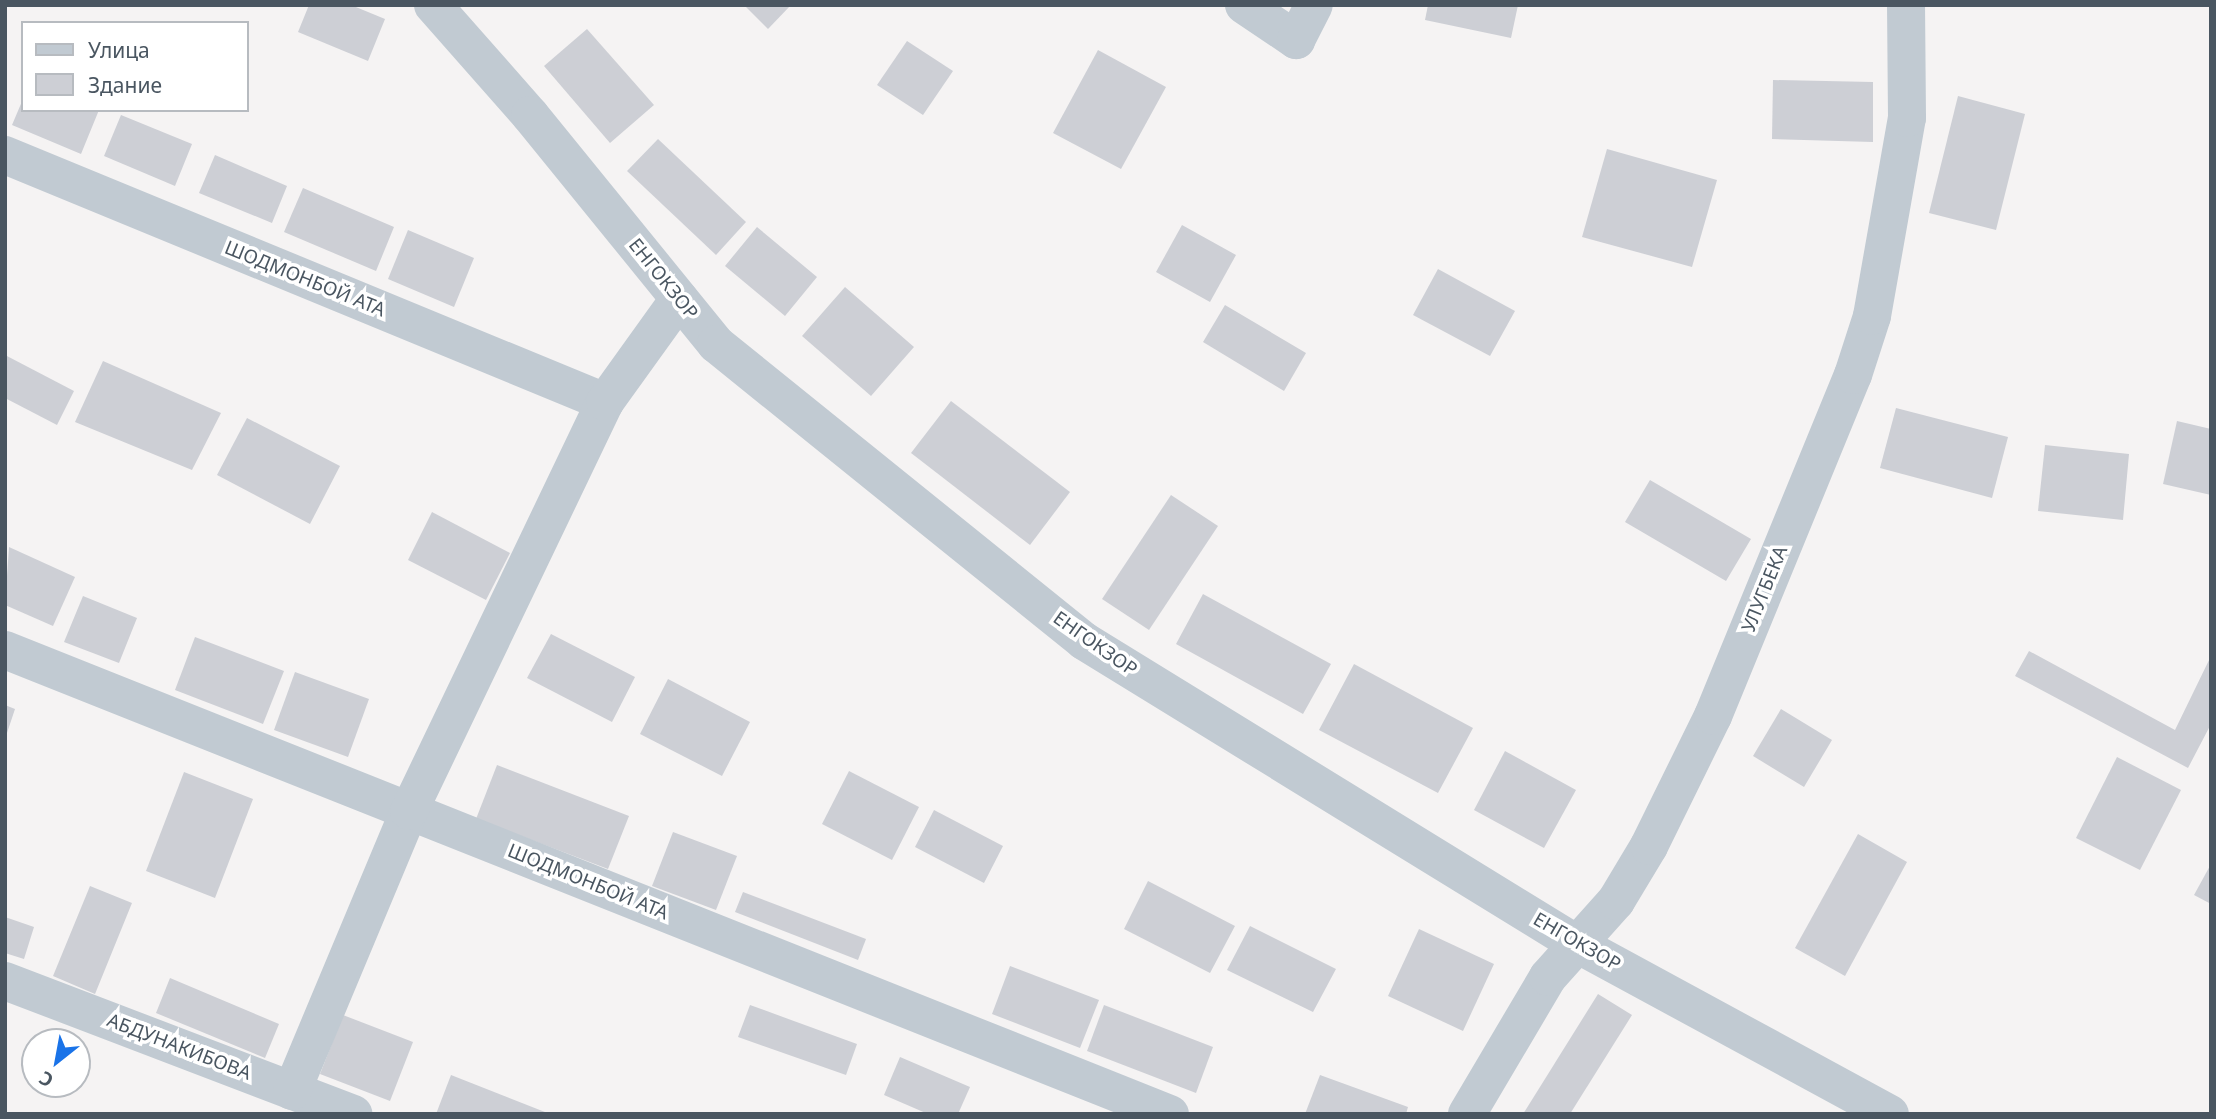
<!DOCTYPE html>
<meta charset="utf-8">
<style>
body{margin:0}
#map{position:relative;width:2216px;height:1119px;overflow:hidden;background:#f5f3f3;font-family:"Noto Sans",sans-serif}
div>[style]{position:absolute}
.building>*{inset:0;background:#cdcfd5}
.street>*{height:38px;margin:-19px;padding:0 19px;transform-origin:19px;border-radius:19px;background:#c1cad2}
span{translate:-50% -50%;white-space:nowrap;text-align:center;line-height:1.15;-webkit-text-stroke:7px #fff;paint-order:stroke}
.street-label{font-size:19px;color:#4a5661}
.frame{position:absolute;inset:0;border:7px solid #4a5661;pointer-events:none}
.legend{position:absolute;left:21px;top:21px;width:228px;height:91px;box-sizing:border-box;background:#fff;border:2px solid #b7bbc0;margin:0;padding:9px 12px;list-style:none;font-size:21px;color:#4a5661}
.legend li{display:flex;align-items:center;gap:14px;height:35px}
.legend b{width:35px;border:2px solid #b7bbc0}
.north{position:absolute;left:21px;top:1028px;width:70px;height:70px;box-sizing:border-box;background:#fff;border:2px solid #b7bbc0;border-radius:50%;rotate:211deg;font-size:19px;font-weight:700;line-height:28px;text-align:center;color:#4a5661}
.north::after{content:'';display:block;margin:auto;width:24px;height:32px;background:#1a73e8;clip-path:polygon(50% 0,100% 100%,50% 72%,0 100%)}
</style>
<div id="map">
<div class="building">
<div style="clip-path:polygon(309px 5px,351px 5px,385px 19px,368px 61px,298px 32px)"></div>
<div style="clip-path:polygon(744px 5px,791px 5px,768px 29px)"></div>
<div style="clip-path:polygon(1428px 5px,1518px 5px,1511px 38px,1425px 20px)"></div>
<div style="clip-path:polygon(587px 29px,654px 105px,610px 143px,544px 66px)"></div>
<div style="clip-path:polygon(907px 41px,953px 71px,923px 115px,877px 85px)"></div>
<div style="clip-path:polygon(1098px 50px,1166px 87px,1121px 169px,1053px 133px)"></div>
<div style="clip-path:polygon(1773px 80px,1873px 82px,1873px 142px,1772px 139px)"></div>
<div style="clip-path:polygon(1958px 96px,2025px 114px,1996px 230px,1929px 213px)"></div>
<div style="clip-path:polygon(23px 99px,23px 110px,99px 110px,81px 154px,12px 125px)"></div>
<div style="clip-path:polygon(121px 115px,192px 144px,175px 186px,104px 156px)"></div>
<div style="clip-path:polygon(658px 139px,746px 222px,716px 255px,627px 171px)"></div>
<div style="clip-path:polygon(1607px 149px,1717px 180px,1692px 267px,1582px 237px)"></div>
<div style="clip-path:polygon(215px 155px,287px 186px,272px 223px,199px 193px)"></div>
<div style="clip-path:polygon(303px 188px,394px 227px,376px 271px,284px 232px)"></div>
<div style="clip-path:polygon(1182px 225px,1236px 255px,1210px 302px,1156px 272px)"></div>
<div style="clip-path:polygon(757px 227px,817px 277px,785px 316px,725px 266px)"></div>
<div style="clip-path:polygon(408px 230px,474px 258px,454px 307px,388px 279px)"></div>
<div style="clip-path:polygon(1438px 269px,1515px 311px,1490px 356px,1413px 315px)"></div>
<div style="clip-path:polygon(845px 287px,914px 347px,871px 396px,802px 336px)"></div>
<div style="clip-path:polygon(1225px 305px,1306px 353px,1284px 391px,1203px 342px)"></div>
<div style="clip-path:polygon(5px 355px,74px 391px,57px 425px,5px 398px)"></div>
<div style="clip-path:polygon(103px 361px,221px 413px,192px 470px,75px 422px)"></div>
<div style="clip-path:polygon(951px 401px,1070px 492px,1030px 545px,911px 453px)"></div>
<div style="clip-path:polygon(1896px 408px,2008px 437px,1992px 498px,1880px 468px)"></div>
<div style="clip-path:polygon(247px 418px,340px 466px,310px 524px,217px 475px)"></div>
<div style="clip-path:polygon(2177px 421px,2211px 429px,2211px 495px,2163px 484px)"></div>
<div style="clip-path:polygon(2045px 445px,2129px 454px,2123px 520px,2038px 511px)"></div>
<div style="clip-path:polygon(1650px 480px,1751px 539px,1726px 581px,1625px 522px)"></div>
<div style="clip-path:polygon(1171px 495px,1218px 526px,1149px 630px,1102px 599px)"></div>
<div style="clip-path:polygon(432px 512px,510px 553px,486px 600px,408px 560px)"></div>
<div style="clip-path:polygon(9px 547px,75px 577px,53px 626px,5px 605px)"></div>
<div style="clip-path:polygon(1203px 594px,1331px 664px,1303px 714px,1176px 644px)"></div>
<div style="clip-path:polygon(83px 596px,137px 618px,119px 663px,64px 642px)"></div>
<div style="clip-path:polygon(551px 634px,635px 677px,612px 722px,527px 678px)"></div>
<div style="clip-path:polygon(195px 637px,284px 671px,263px 724px,175px 690px)"></div>
<div style="clip-path:polygon(2029px 651px,2175px 730px,2211px 656px,2211px 724px,2188px 768px,2015px 676px)"></div>
<div style="clip-path:polygon(1354px 664px,1473px 728px,1438px 793px,1319px 730px)"></div>
<div style="clip-path:polygon(295px 672px,369px 699px,348px 757px,274px 730px)"></div>
<div style="clip-path:polygon(668px 679px,750px 722px,722px 776px,640px 734px)"></div>
<div style="clip-path:polygon(5px 705px,15px 709px,6px 736px,5px 736px)"></div>
<div style="clip-path:polygon(1781px 709px,1832px 740px,1804px 787px,1753px 756px)"></div>
<div style="clip-path:polygon(1505px 751px,1576px 790px,1544px 848px,1474px 810px)"></div>
<div style="clip-path:polygon(2117px 757px,2181px 790px,2140px 870px,2076px 838px)"></div>
<div style="clip-path:polygon(497px 765px,629px 816px,608px 869px,476px 819px)"></div>
<div style="clip-path:polygon(849px 771px,919px 807px,892px 860px,822px 824px)"></div>
<div style="clip-path:polygon(184px 772px,253px 799px,215px 898px,146px 871px)"></div>
<div style="clip-path:polygon(934px 810px,1003px 846px,984px 883px,915px 847px)"></div>
<div style="clip-path:polygon(673px 832px,737px 856px,716px 910px,652px 886px)"></div>
<div style="clip-path:polygon(1858px 834px,1907px 862px,1845px 976px,1795px 948px)"></div>
<div style="clip-path:polygon(2211px 864px,2211px 904px,2194px 895px)"></div>
<div style="clip-path:polygon(1148px 881px,1235px 926px,1210px 973px,1124px 929px)"></div>
<div style="clip-path:polygon(90px 886px,132px 903px,95px 994px,53px 976px)"></div>
<div style="clip-path:polygon(743px 892px,866px 939px,858px 960px,735px 912px)"></div>
<div style="clip-path:polygon(5px 917px,34px 927px,24px 959px,5px 953px)"></div>
<div style="clip-path:polygon(1250px 926px,1336px 969px,1313px 1012px,1227px 970px)"></div>
<div style="clip-path:polygon(1419px 929px,1494px 964px,1463px 1031px,1388px 996px)"></div>
<div style="clip-path:polygon(1010px 966px,1099px 1000px,1080px 1048px,992px 1014px)"></div>
<div style="clip-path:polygon(170px 978px,279px 1024px,265px 1058px,156px 1013px)"></div>
<div style="clip-path:polygon(1598px 994px,1632px 1015px,1570px 1114px,1523px 1114px)"></div>
<div style="clip-path:polygon(750px 1005px,857px 1044px,846px 1075px,738px 1037px)"></div>
<div style="clip-path:polygon(1104px 1005px,1213px 1047px,1196px 1093px,1087px 1051px)"></div>
<div style="clip-path:polygon(343px 1015px,413px 1042px,390px 1101px,320px 1074px)"></div>
<div style="clip-path:polygon(900px 1057px,970px 1087px,958px 1114px,928px 1114px,884px 1095px)"></div>
<div style="clip-path:polygon(451px 1075px,550px 1114px,436px 1114px)"></div>
<div style="clip-path:polygon(1320px 1075px,1408px 1107px,1406px 1114px,1305px 1114px)"></div>
</div>
<div class="street">
<div style="left:433px;top:5px;width:147px;rotate:48.6deg"></div>
<div style="left:530px;top:115px;width:295px;rotate:50.9deg"></div>
<div style="left:716px;top:344px;width:473px;rotate:38.9deg"></div>
<div style="left:1084px;top:641px;width:579px;rotate:31.58deg"></div>
<div style="left:1577px;top:944px;width:356px;rotate:28.5deg"></div>
<div style="left:1244px;top:5px;width:63px;rotate:33.9deg"></div>
<div style="left:1296px;top:40px;width:39px;rotate:-63deg"></div>
<div style="left:5px;top:155px;width:649px;rotate:22.38deg"></div>
<div style="left:5px;top:650px;width:1254px;rotate:21.72deg"></div>
<div style="left:5px;top:981px;width:373px;rotate:20.9deg"></div>
<div style="left:292px;top:1091px;width:303px;rotate:-67.3deg"></div>
<div style="left:409px;top:811px;width:454px;rotate:-64.4deg"></div>
<div style="left:605px;top:402px;width:127px;rotate:-54.3deg"></div>
<div style="left:1467px;top:1114px;width:159px;rotate:-59.4deg"></div>
<div style="left:1548px;top:977px;width:102px;rotate:-48.2deg"></div>
<div style="left:1616px;top:901px;width:64px;rotate:-59deg"></div>
<div style="left:1649px;top:846px;width:145px;rotate:-63.8deg"></div>
<div style="left:1713px;top:716px;width:369px;rotate:-67.7deg"></div>
<div style="left:1853px;top:375px;width:62px;rotate:-72.1deg"></div>
<div style="left:1872px;top:316px;width:201px;rotate:-80deg"></div>
<div style="left:1907px;top:118px;width:113px;rotate:-90.5deg"></div>
</div>
<div class="street-label">
<span style="left:305px;top:279px;rotate:22deg">ШОДМОНБОЙ АТА</span>
<span style="left:663px;top:279px;rotate:51deg">ЕНГОКЗОР</span>
<span style="left:1765px;top:589px;rotate:-68deg">УЛУГБЕКА</span>
<span style="left:1095px;top:644px;rotate:35deg">ЕНГОКЗОР</span>
<span style="left:588px;top:882px;rotate:22deg">ШОДМОНБОЙ АТА</span>
<span style="left:1577px;top:942px;rotate:30deg">ЕНГОКЗОР</span>
<span style="left:179px;top:1047px;rotate:21deg">АБДУНАКИБОВА</span>
</div>
<div class="frame"></div>
<ul class="legend">
<li><b style="height:9px;background:#c1cad2"></b>Улица</li>
<li><b style="height:19px;background:#cdcfd5"></b>Здание</li>
</ul>
<div class="north">С</div>
</div>
